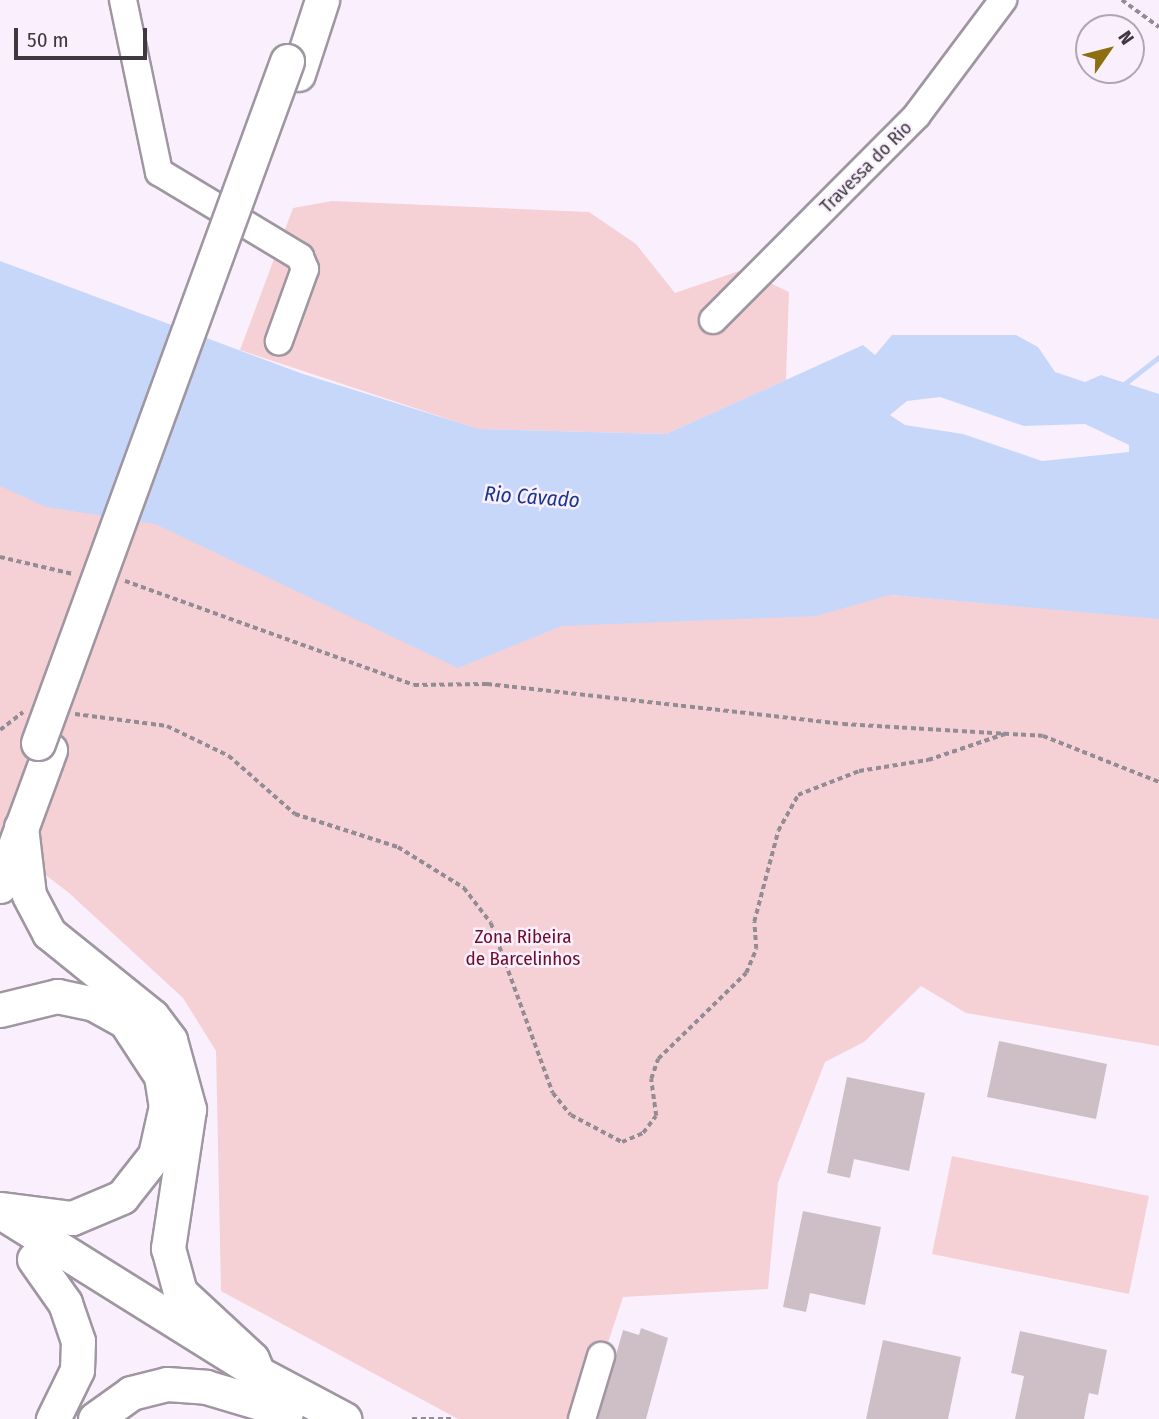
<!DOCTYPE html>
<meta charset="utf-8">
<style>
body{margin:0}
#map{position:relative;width:1159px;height:1419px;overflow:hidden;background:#faf0fd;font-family:"Fira Sans Condensed",sans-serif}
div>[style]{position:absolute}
.green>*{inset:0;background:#f5d1d5}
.water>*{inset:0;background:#c7d7fa}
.stream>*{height:5px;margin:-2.5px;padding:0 2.5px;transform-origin:2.5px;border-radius:2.5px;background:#c7d7fa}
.building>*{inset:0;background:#cebfc7}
.path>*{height:3.5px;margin-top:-1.75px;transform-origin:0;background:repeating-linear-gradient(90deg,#938c95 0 5px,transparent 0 8.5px)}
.roads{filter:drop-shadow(2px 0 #9f96a2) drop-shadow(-2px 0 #9f96a2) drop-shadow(0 2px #9f96a2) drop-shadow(0 -2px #9f96a2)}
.minor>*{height:26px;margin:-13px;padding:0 13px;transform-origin:13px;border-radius:13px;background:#fff}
.major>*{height:33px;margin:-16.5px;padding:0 16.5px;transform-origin:16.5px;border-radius:16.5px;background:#fff}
.bridges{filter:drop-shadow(2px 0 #9f96a2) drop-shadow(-2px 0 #9f96a2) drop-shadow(0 2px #9f96a2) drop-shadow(0 -2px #9f96a2)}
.major-bridge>*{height:33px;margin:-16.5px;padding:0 16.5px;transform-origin:16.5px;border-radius:16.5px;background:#fff}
span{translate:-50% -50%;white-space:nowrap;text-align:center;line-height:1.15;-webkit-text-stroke:5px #faf0fd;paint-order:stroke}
.street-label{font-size:19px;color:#3d393f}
.park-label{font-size:19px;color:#6c0e2b}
.water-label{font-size:21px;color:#173593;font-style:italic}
.north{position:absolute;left:1075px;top:14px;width:70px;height:70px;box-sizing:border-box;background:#faf0fd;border:2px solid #aea7b1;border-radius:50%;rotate:55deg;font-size:19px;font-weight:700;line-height:28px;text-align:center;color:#3d393f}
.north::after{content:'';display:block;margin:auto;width:24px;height:32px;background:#8d6e11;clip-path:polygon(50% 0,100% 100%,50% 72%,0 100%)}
.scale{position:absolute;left:14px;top:28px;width:133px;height:32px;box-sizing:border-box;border:4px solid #3d393f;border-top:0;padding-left:9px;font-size:21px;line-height:24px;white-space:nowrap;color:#3d393f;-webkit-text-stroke:5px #faf0fd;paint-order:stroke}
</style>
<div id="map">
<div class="green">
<div style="clip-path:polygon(332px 201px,589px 212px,636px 244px,675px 293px,742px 270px,789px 292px,786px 380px,666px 434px,478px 429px,240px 350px,293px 208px)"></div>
<div style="clip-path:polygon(0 463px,890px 595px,1159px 618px,1159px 1046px,966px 1013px,921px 986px,864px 1042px,825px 1062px,778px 1183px,768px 1289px,623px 1297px,583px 1419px,458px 1419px,221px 1291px,216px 1051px,183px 998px,69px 893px,0 840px)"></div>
<div style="clip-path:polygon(952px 1156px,1149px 1196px,1129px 1294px,932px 1254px)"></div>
</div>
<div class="water">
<div style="clip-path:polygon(evenodd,0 261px,303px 374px,479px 429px,666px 434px,863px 345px,875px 355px,892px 335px,1016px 335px,1038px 347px,1055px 372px,1085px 382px,1101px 375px,1159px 394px,1159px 619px,890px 595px,816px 616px,562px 626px,458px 668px,155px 524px,46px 507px,0 486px,0 261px,940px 397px,1024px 426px,1085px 424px,1129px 445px,1129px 452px,1042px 461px,963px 434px,905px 425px,890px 415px,907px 401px,940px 397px)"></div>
</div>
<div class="stream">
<div style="left:1123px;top:385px;width:46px;rotate:-37.9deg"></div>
</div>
<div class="building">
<div style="clip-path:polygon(999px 1041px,1107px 1064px,1096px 1119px,987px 1097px)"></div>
<div style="clip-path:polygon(847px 1077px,925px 1093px,909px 1171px,854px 1159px,850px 1178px,827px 1173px)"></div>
<div style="clip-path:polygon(803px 1211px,881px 1227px,865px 1305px,810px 1293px,806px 1312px,783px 1307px)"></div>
<div style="clip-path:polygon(641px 1328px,668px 1338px,646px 1419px,598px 1419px,623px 1330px,639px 1335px)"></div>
<div style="clip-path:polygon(1020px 1331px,1107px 1350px,1098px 1395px,1089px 1393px,1084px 1419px,1015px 1419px,1024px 1376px,1011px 1373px)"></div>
<div style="clip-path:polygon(883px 1340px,961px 1357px,948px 1419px,866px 1419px)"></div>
</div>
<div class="path">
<div style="left:1122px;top:0;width:46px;rotate:36.1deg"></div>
<div style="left:0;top:557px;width:75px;rotate:13.1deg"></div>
<div style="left:125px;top:581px;width:307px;rotate:19.8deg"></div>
<div style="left:414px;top:685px;width:73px;rotate:-0.8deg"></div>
<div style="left:487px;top:684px;width:358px;rotate:6.4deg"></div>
<div style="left:843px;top:724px;width:200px;rotate:3.4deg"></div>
<div style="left:1043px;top:736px;width:125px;rotate:21.6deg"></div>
<div style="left:75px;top:714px;width:93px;rotate:7.4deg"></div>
<div style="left:167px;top:726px;width:69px;rotate:25.8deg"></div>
<div style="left:229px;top:756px;width:88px;rotate:41.3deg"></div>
<div style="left:295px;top:814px;width:108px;rotate:17.8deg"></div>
<div style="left:398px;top:847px;width:78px;rotate:31.8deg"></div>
<div style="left:464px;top:888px;width:44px;rotate:52.4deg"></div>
<div style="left:491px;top:923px;width:181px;rotate:70deg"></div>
<div style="left:553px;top:1093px;width:28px;rotate:51deg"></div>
<div style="left:571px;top:1115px;width:58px;rotate:27.9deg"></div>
<div style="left:622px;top:1142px;width:23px;rotate:-23deg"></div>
<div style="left:643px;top:1133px;width:21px;rotate:-53deg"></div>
<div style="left:656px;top:1116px;width:37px;rotate:-98deg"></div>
<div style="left:651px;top:1079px;width:21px;rotate:-71deg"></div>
<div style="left:658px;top:1059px;width:123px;rotate:-44.3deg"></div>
<div style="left:746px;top:973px;width:26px;rotate:-67deg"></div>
<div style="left:756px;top:949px;width:27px;rotate:-94deg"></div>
<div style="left:754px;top:922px;width:94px;rotate:-75.2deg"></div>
<div style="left:778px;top:831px;width:41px;rotate:-60.9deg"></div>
<div style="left:798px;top:795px;width:66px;rotate:-21.5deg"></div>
<div style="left:859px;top:771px;width:70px;rotate:-9.1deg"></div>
<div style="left:928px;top:760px;width:81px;rotate:-18.7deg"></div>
<div style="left:0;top:730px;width:29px;rotate:-38deg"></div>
<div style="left:412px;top:1419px;width:40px"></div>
</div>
<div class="roads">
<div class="minor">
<div style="left:123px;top:0;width:176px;rotate:78.2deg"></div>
<div style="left:159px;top:172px;width:165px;rotate:31.1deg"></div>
<div style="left:300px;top:257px;width:13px;rotate:67deg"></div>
<div style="left:305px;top:269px;width:77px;rotate:109.9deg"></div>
<div style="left:713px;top:320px;width:289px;rotate:-45.1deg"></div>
<div style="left:917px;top:115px;width:144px;rotate:-53.2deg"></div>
<div style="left:582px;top:1419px;width:66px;rotate:-73.2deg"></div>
</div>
<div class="major">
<div style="left:298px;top:74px;width:78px;rotate:-72deg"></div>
<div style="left:21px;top:827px;width:68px;rotate:83.3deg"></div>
<div style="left:29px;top:895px;width:43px;rotate:62.2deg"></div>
<div style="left:49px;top:933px;width:132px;rotate:38.9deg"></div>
<div style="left:152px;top:1016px;width:30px;rotate:53deg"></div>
<div style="left:170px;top:1040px;width:72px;rotate:74.6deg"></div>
<div style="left:189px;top:1109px;width:141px;rotate:98.6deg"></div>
<div style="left:168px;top:1248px;width:46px;rotate:74.7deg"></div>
<div style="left:180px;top:1292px;width:98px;rotate:42.9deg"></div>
<div style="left:252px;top:1359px;width:15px;rotate:67deg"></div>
<div style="left:0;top:886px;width:145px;rotate:-69.8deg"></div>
<div style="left:0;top:1010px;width:59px;rotate:-13.8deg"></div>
<div style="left:57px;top:996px;width:38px;rotate:12deg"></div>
<div style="left:94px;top:1004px;width:35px;rotate:29deg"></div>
<div style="left:125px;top:1021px;width:66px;rotate:56.8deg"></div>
<div style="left:161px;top:1076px;width:30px;rotate:81deg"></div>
<div style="left:166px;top:1106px;width:50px;rotate:102.7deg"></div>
<div style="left:155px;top:1155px;width:53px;rotate:128.2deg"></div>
<div style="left:122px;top:1197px;width:54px;rotate:157.2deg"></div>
<div style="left:72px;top:1218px;width:73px;rotate:-172.9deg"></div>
<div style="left:7px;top:1216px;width:296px;rotate:32deg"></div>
<div style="left:258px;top:1373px;width:98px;rotate:28.1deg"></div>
<div style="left:34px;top:1259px;width:54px;rotate:54.8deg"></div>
<div style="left:65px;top:1303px;width:40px;rotate:71.1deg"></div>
<div style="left:78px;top:1341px;width:29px;rotate:92deg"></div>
<div style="left:77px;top:1370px;width:55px;rotate:116.1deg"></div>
<div style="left:95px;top:1419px;width:44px;rotate:-35.8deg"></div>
<div style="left:131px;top:1393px;width:37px;rotate:-14deg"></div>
<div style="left:167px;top:1384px;width:39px;rotate:4deg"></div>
<div style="left:206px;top:1387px;width:84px;rotate:16.5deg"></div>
</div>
</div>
<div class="bridges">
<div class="major-bridge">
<div style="left:38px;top:743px;width:726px;rotate:-69.94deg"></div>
</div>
</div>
<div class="street-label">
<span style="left:866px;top:167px;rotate:-45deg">Travessa do Rio</span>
</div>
<div class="park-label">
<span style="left:523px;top:948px">Zona Ribeira<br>de Barcelinhos</span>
</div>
<div class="water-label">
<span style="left:532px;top:497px;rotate:4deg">Rio Cávado</span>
</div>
<div class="north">N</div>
<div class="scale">50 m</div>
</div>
